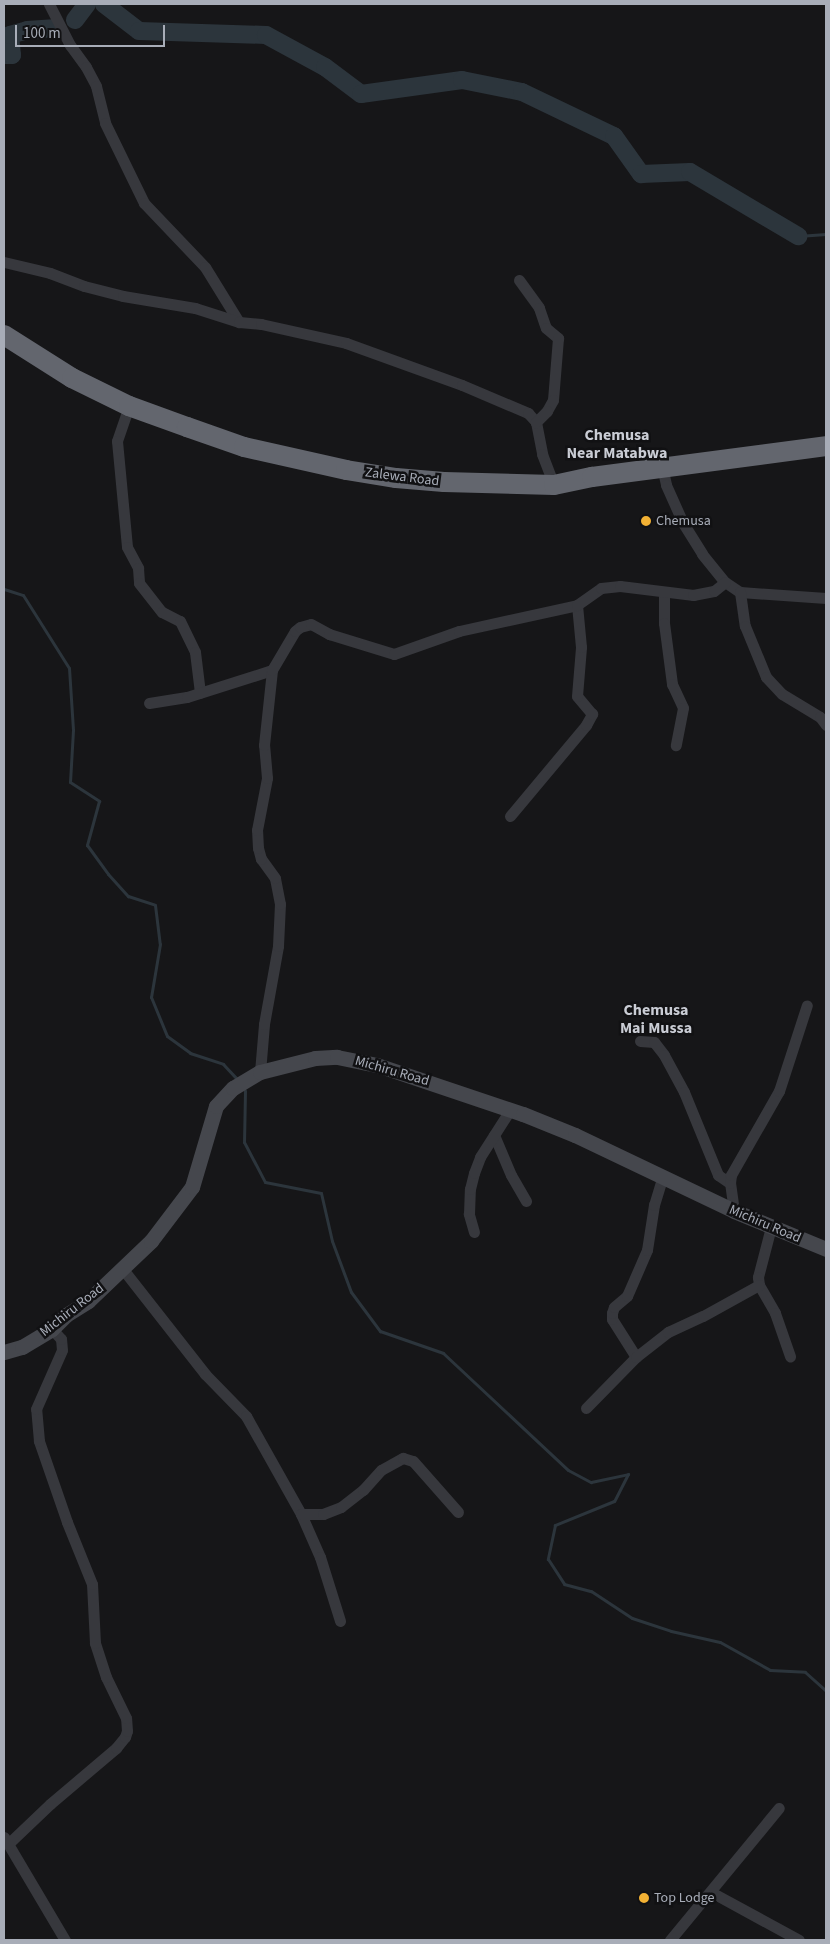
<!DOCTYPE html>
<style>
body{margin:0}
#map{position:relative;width:830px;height:1944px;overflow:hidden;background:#161618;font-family:"Source Sans 3",sans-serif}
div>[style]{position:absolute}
.stream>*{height:3px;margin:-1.5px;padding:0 1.5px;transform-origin:1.5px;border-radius:1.5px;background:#2c353c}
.river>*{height:18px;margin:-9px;padding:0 9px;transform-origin:9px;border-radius:9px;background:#2c353c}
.street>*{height:11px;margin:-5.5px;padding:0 5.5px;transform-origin:5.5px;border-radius:5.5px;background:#37383d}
.secondary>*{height:15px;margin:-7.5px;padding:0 7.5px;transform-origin:7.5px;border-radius:7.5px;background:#45474d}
.highway>*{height:20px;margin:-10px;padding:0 10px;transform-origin:10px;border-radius:10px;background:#63666e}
.dots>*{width:14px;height:14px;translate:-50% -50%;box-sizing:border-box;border:2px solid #111113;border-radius:50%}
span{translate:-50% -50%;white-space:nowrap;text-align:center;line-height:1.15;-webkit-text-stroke:5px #111113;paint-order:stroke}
.street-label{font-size:14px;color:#a8adb8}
.poi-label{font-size:14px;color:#a8adb8}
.left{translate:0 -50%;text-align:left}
.quarter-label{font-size:16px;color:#c9ccd4;font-weight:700}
.frame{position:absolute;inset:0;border:5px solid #a8adb8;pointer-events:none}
.scale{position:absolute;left:15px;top:25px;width:150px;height:22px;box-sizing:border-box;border:2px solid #a8adb8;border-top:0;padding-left:6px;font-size:15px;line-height:18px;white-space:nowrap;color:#a8adb8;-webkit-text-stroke:4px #111113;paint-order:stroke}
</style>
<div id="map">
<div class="stream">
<div style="left:798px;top:236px;width:28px;rotate:-4deg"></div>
<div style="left:4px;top:589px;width:20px;rotate:18deg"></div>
<div style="left:23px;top:595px;width:86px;rotate:57.8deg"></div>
<div style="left:69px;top:668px;width:62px;rotate:86.3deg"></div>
<div style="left:73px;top:730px;width:52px;rotate:93.3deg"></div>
<div style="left:70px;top:782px;width:35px;rotate:33deg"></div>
<div style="left:99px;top:801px;width:46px;rotate:105.3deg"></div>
<div style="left:87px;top:845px;width:36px;rotate:54deg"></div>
<div style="left:108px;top:874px;width:30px;rotate:48deg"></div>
<div style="left:128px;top:896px;width:28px;rotate:18deg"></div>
<div style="left:155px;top:905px;width:39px;rotate:83deg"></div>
<div style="left:160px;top:944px;width:54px;rotate:99.6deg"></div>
<div style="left:151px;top:997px;width:42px;rotate:67.7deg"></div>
<div style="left:167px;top:1036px;width:29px;rotate:36deg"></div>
<div style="left:190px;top:1053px;width:35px;rotate:18deg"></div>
<div style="left:223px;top:1064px;width:19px;rotate:47deg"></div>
<div style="left:243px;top:1087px;width:4px;rotate:63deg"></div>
<div style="left:245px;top:1091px;width:51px;rotate:91.1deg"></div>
<div style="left:244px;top:1142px;width:45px;rotate:62.3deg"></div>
<div style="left:265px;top:1182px;width:57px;rotate:11.1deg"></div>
<div style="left:321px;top:1193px;width:49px;rotate:77.1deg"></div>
<div style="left:332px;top:1241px;width:54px;rotate:69.6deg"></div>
<div style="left:351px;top:1292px;width:49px;rotate:53.4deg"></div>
<div style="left:380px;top:1331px;width:67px;rotate:19.2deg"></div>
<div style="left:443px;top:1353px;width:171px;rotate:43.1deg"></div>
<div style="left:568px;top:1470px;width:26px;rotate:28deg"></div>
<div style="left:591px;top:1482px;width:38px;rotate:-12deg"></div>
<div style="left:628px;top:1474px;width:30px;rotate:117deg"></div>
<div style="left:614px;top:1501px;width:64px;rotate:157.9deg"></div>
<div style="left:555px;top:1525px;width:35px;rotate:102deg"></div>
<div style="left:548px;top:1559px;width:30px;rotate:57deg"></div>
<div style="left:564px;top:1584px;width:28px;rotate:15deg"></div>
<div style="left:591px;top:1591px;width:49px;rotate:33.4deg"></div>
<div style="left:632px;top:1618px;width:41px;rotate:18.4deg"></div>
<div style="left:671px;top:1631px;width:50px;rotate:12.7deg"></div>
<div style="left:720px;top:1642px;width:57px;rotate:29.2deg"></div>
<div style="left:770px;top:1670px;width:35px;rotate:3deg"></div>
<div style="left:805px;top:1672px;width:28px;rotate:42deg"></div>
</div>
<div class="river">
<div style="left:104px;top:4px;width:44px;rotate:37.6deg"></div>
<div style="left:139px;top:31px;width:127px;rotate:1.8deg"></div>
<div style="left:266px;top:35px;width:67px;rotate:28.5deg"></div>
<div style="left:325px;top:67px;width:45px;rotate:36.9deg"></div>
<div style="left:361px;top:94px;width:102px;rotate:-7.9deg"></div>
<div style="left:462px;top:80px;width:61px;rotate:11.3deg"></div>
<div style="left:522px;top:92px;width:102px;rotate:25.6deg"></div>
<div style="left:614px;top:136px;width:47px;rotate:54.6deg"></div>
<div style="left:641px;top:174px;width:49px;rotate:-2.3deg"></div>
<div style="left:690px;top:172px;width:126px;rotate:30.7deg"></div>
<div style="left:75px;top:20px;width:20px;rotate:-53deg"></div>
<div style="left:4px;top:55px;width:8px"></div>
<div style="left:12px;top:55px;width:20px;rotate:-96deg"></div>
<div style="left:10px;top:35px;width:18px;rotate:-16deg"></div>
<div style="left:27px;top:30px;width:30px;rotate:-4deg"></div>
</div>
<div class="street">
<div style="left:49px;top:4px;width:46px;rotate:62.9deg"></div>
<div style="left:70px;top:45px;width:27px;rotate:54deg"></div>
<div style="left:86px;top:67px;width:21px;rotate:62deg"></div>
<div style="left:96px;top:86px;width:38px;rotate:76deg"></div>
<div style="left:105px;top:123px;width:89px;rotate:64deg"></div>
<div style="left:144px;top:203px;width:88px;rotate:46.4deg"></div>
<div style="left:205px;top:267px;width:65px;rotate:58.3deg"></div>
<div style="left:4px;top:262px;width:47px;rotate:13.4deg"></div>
<div style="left:50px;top:273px;width:36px;rotate:21deg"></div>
<div style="left:84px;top:286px;width:40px;rotate:14.4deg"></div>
<div style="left:123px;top:296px;width:73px;rotate:9.5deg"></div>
<div style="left:195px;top:308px;width:46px;rotate:17.7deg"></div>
<div style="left:239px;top:322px;width:22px;rotate:5deg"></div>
<div style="left:261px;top:324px;width:87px;rotate:12.6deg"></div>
<div style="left:346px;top:343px;width:123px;rotate:19.9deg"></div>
<div style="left:462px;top:385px;width:72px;rotate:23deg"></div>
<div style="left:528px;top:413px;width:12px;rotate:48deg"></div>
<div style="left:536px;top:422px;width:33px;rotate:79deg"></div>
<div style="left:542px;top:454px;width:33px;rotate:69deg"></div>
<div style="left:519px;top:280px;width:34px;rotate:54deg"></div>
<div style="left:539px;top:308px;width:21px;rotate:71deg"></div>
<div style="left:546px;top:328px;width:16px;rotate:40deg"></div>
<div style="left:558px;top:338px;width:62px;rotate:94.6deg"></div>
<div style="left:553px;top:400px;width:13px;rotate:119deg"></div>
<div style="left:547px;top:411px;width:16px;rotate:135deg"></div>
<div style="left:129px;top:406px;width:37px;rotate:109deg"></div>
<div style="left:117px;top:441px;width:106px;rotate:84.6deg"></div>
<div style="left:127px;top:547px;width:24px;rotate:62deg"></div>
<div style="left:138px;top:568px;width:15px;rotate:86deg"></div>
<div style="left:139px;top:583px;width:37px;rotate:52deg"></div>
<div style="left:162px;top:612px;width:20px;rotate:27deg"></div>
<div style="left:180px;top:621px;width:34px;rotate:64deg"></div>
<div style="left:195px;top:652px;width:41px;rotate:83deg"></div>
<div style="left:662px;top:467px;width:18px;rotate:77deg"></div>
<div style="left:666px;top:485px;width:42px;rotate:65.9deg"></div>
<div style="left:683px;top:523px;width:36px;rotate:58deg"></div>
<div style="left:702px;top:554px;width:36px;rotate:51deg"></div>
<div style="left:725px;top:582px;width:18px;rotate:34deg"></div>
<div style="left:740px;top:592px;width:86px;rotate:4deg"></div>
<div style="left:664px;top:592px;width:31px;rotate:90deg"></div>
<div style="left:664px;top:623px;width:62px;rotate:82.5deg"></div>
<div style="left:672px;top:684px;width:26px;rotate:65deg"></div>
<div style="left:683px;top:708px;width:38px;rotate:101deg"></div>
<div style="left:740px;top:592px;width:34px;rotate:82deg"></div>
<div style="left:745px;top:626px;width:55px;rotate:67.6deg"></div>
<div style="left:766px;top:677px;width:23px;rotate:47deg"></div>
<div style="left:782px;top:694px;width:44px;rotate:31.2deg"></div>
<div style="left:820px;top:717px;width:10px;rotate:53deg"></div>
<div style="left:149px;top:703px;width:38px;rotate:-9deg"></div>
<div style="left:187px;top:697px;width:89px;rotate:-17.6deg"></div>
<div style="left:510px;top:816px;width:119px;rotate:-50.1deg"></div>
<div style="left:586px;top:725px;width:13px;rotate:-61deg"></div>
<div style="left:592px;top:714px;width:23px;rotate:-130deg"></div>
<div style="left:577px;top:696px;width:49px;rotate:-85.3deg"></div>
<div style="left:581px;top:647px;width:42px;rotate:-95.4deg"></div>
<div style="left:640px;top:1041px;width:14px;rotate:4deg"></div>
<div style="left:654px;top:1042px;width:16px;rotate:52deg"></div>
<div style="left:664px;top:1055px;width:42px;rotate:61.6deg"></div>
<div style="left:684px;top:1092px;width:90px;rotate:67.7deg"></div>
<div style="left:718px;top:1175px;width:14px;rotate:34deg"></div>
<div style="left:260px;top:1072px;width:48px;rotate:-85.2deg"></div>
<div style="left:264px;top:1024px;width:79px;rotate:-79.8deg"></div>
<div style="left:278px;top:946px;width:42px;rotate:-87.3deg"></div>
<div style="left:280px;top:904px;width:26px;rotate:-101deg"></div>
<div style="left:275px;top:878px;width:24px;rotate:-126deg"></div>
<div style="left:261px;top:859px;width:11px;rotate:-105deg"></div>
<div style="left:258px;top:848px;width:18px;rotate:-93deg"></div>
<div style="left:257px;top:830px;width:53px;rotate:-79.1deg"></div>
<div style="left:267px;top:778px;width:33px;rotate:-95deg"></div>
<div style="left:264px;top:745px;width:75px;rotate:-83.9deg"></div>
<div style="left:272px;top:670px;width:45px;rotate:-59.5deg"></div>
<div style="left:295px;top:631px;width:6px;rotate:-39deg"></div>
<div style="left:300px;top:627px;width:11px;rotate:-15deg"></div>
<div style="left:311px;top:624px;width:21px;rotate:29deg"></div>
<div style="left:329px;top:634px;width:68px;rotate:17.1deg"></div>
<div style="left:394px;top:654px;width:69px;rotate:-19.5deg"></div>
<div style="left:459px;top:631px;width:121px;rotate:-12.4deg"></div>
<div style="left:577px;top:605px;width:29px;rotate:-35deg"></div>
<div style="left:601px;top:588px;width:19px;rotate:-6deg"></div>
<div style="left:620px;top:586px;width:74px;rotate:7deg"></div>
<div style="left:693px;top:595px;width:21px;rotate:-11deg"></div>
<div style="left:714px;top:591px;width:14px;rotate:-39deg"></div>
<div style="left:494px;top:1135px;width:43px;rotate:67deg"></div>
<div style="left:511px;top:1175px;width:30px;rotate:60deg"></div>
<div style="left:734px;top:1211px;width:28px;rotate:-98deg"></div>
<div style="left:730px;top:1183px;width:8px;rotate:-83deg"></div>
<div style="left:731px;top:1175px;width:97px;rotate:-60.3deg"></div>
<div style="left:779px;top:1091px;width:90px;rotate:-72deg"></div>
<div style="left:771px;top:1227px;width:52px;rotate:104.6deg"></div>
<div style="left:758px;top:1277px;width:8px;rotate:83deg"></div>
<div style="left:759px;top:1285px;width:32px;rotate:60deg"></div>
<div style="left:775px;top:1313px;width:46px;rotate:70.8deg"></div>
<div style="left:474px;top:1232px;width:19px;rotate:-106deg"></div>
<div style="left:469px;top:1214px;width:25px;rotate:-88deg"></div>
<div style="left:470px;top:1189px;width:16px;rotate:-76deg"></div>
<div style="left:474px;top:1173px;width:17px;rotate:-69deg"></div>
<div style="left:480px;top:1157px;width:56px;rotate:-57.4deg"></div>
<div style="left:122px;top:1268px;width:135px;rotate:51.9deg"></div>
<div style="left:205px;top:1374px;width:59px;rotate:45.7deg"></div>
<div style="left:246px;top:1416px;width:112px;rotate:60.7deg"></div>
<div style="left:301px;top:1514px;width:47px;rotate:66.2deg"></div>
<div style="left:320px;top:1557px;width:67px;rotate:72.6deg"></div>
<div style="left:636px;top:1357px;width:45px;rotate:-122.3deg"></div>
<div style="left:612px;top:1319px;width:6px;rotate:-90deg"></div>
<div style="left:612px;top:1313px;width:6px;rotate:-72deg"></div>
<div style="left:614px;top:1307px;width:17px;rotate:-40deg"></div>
<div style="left:627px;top:1296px;width:50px;rotate:-66.5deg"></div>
<div style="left:647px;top:1250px;width:46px;rotate:-81.2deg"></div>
<div style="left:654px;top:1205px;width:28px;rotate:-73deg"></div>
<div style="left:586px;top:1408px;width:71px;rotate:-45.6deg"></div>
<div style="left:636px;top:1357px;width:41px;rotate:-38deg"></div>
<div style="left:668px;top:1332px;width:38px;rotate:-25deg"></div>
<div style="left:703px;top:1316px;width:64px;rotate:-29deg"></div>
<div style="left:301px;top:1514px;width:22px"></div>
<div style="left:323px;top:1514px;width:19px;rotate:-21deg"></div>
<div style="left:341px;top:1507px;width:28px;rotate:-38deg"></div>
<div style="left:363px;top:1490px;width:27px;rotate:-48deg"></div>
<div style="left:381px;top:1470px;width:25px;rotate:-29deg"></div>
<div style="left:403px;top:1458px;width:10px;rotate:17deg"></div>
<div style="left:413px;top:1461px;width:68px;rotate:48.6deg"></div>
<div style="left:4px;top:1837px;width:120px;rotate:59.4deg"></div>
<div style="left:8px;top:1844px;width:58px;rotate:-43.6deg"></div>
<div style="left:50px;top:1804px;width:87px;rotate:-40.3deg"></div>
<div style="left:116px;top:1748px;width:14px;rotate:-51deg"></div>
<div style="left:125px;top:1737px;width:6px;rotate:-72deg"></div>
<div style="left:127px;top:1731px;width:13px;rotate:-94deg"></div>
<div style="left:126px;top:1718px;width:46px;rotate:-116deg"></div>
<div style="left:106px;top:1677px;width:36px;rotate:-108deg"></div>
<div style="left:95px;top:1643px;width:59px;rotate:-92.9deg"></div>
<div style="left:92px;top:1584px;width:67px;rotate:-112deg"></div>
<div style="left:67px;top:1522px;width:86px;rotate:-109.1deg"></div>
<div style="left:39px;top:1441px;width:32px;rotate:-95deg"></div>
<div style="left:36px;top:1409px;width:64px;rotate:-66.2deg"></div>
<div style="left:62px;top:1350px;width:11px;rotate:-95deg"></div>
<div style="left:61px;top:1339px;width:13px;rotate:-132deg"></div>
<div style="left:711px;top:1892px;width:100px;rotate:28.6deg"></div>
<div style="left:670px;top:1940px;width:171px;rotate:-50.5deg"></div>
</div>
<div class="secondary">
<div style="left:4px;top:1352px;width:19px;rotate:-16deg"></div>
<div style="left:22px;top:1347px;width:35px;rotate:-31deg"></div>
<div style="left:52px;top:1329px;width:20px;rotate:-45deg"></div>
<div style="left:66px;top:1315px;width:26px;rotate:-32deg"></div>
<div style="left:88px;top:1301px;width:87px;rotate:-43.6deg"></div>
<div style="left:151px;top:1241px;width:68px;rotate:-52.8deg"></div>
<div style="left:192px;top:1187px;width:84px;rotate:-73.5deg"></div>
<div style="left:216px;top:1106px;width:25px;rotate:-47deg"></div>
<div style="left:233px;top:1088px;width:31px;rotate:-31deg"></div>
<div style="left:260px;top:1072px;width:57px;rotate:-14.3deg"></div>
<div style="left:315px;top:1058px;width:22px;rotate:-3deg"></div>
<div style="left:337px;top:1057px;width:41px;rotate:11.3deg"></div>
<div style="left:377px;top:1065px;width:154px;rotate:18.6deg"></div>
<div style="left:523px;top:1114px;width:56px;rotate:22deg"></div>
<div style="left:575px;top:1135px;width:176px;rotate:25.5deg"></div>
<div style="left:734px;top:1211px;width:100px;rotate:22.4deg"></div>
</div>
<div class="highway">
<div style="left:4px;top:335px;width:80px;rotate:32.3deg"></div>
<div style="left:72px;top:378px;width:64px;rotate:26.2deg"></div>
<div style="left:129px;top:406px;width:62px;rotate:19.9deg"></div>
<div style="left:187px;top:427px;width:60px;rotate:19.3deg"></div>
<div style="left:244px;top:447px;width:105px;rotate:12.7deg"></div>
<div style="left:346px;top:470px;width:51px;rotate:9.1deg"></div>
<div style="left:396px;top:478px;width:48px;rotate:4.8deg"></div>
<div style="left:444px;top:482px;width:110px;rotate:1.6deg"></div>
<div style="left:554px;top:485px;width:39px;rotate:-12deg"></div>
<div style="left:592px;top:477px;width:236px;rotate:-7.5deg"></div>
</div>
<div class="dots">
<div style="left:646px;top:521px;background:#f2b134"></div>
<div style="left:644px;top:1898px;background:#f2b134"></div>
</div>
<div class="street-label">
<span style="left:402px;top:477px;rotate:7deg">Zalewa Road</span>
<span style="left:392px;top:1071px;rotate:16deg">Michiru Road</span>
<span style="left:765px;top:1224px;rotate:23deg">Michiru Road</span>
<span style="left:72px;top:1310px;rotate:-38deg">Michiru Road</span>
</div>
<div class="poi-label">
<span class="left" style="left:656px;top:521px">Chemusa</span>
<span class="left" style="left:654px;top:1898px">Top Lodge</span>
</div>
<div class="quarter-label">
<span style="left:617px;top:444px">Chemusa<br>Near Matabwa</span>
<span style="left:656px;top:1019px">Chemusa<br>Mai Mussa</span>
</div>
<div class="frame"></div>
<div class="scale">100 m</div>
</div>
